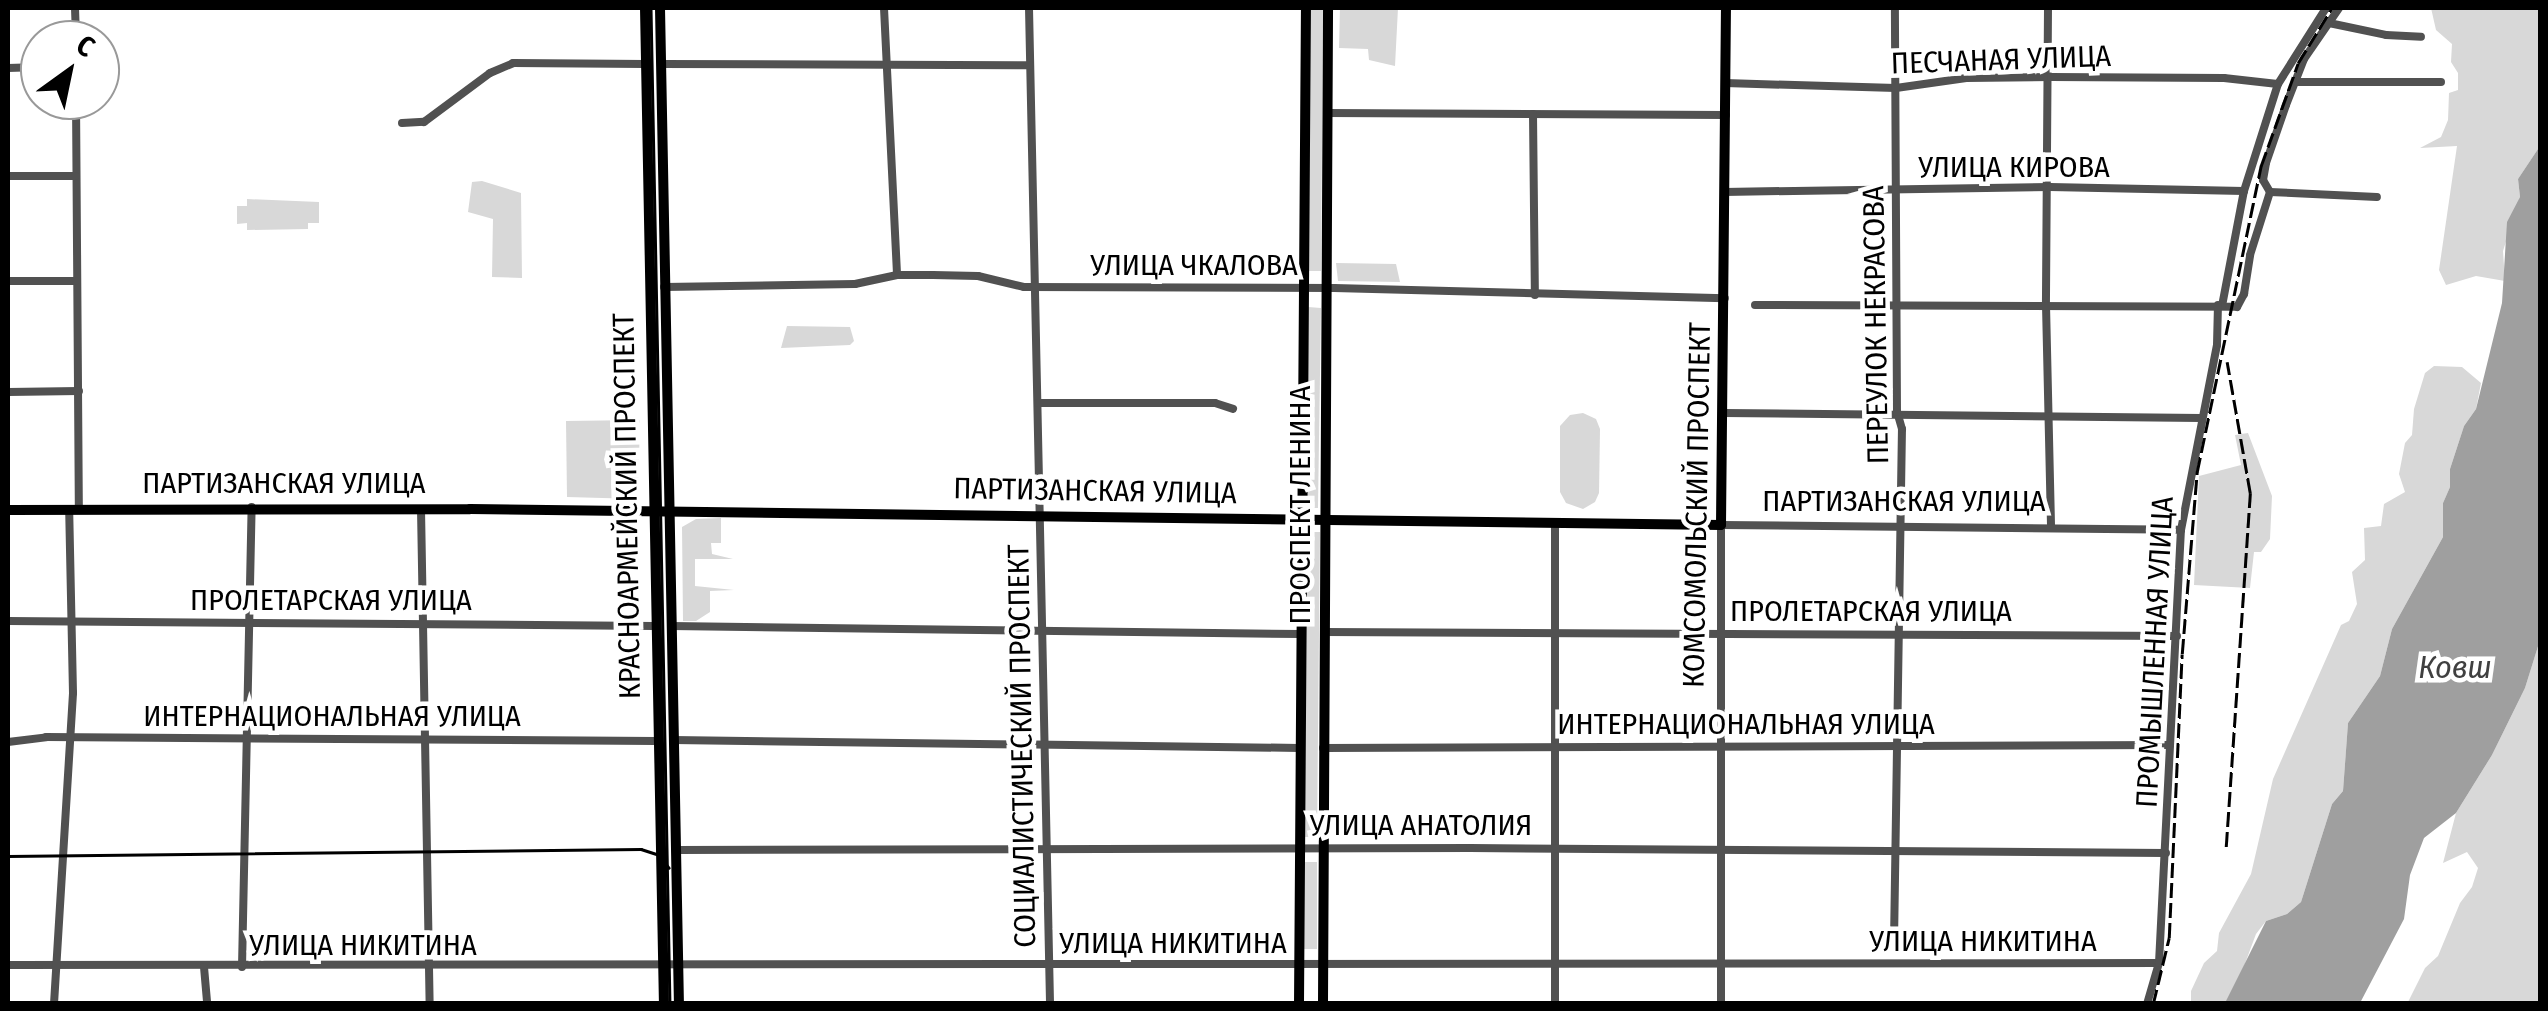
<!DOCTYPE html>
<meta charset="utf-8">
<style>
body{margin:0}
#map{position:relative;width:2548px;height:1011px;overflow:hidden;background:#fff;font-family:"Fira Sans Condensed",sans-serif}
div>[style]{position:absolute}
.green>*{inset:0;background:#d8d8d8}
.water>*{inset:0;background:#9f9f9f}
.minor>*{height:8px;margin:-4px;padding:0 4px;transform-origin:4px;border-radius:4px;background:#515151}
.major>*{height:10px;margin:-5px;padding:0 5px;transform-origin:5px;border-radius:5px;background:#000}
.tram>*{height:2.5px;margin:-1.25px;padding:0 1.25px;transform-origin:1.25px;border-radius:1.25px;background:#000}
.rail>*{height:2.5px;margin-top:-1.25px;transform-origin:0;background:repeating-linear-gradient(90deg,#000 0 15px,transparent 0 20px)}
span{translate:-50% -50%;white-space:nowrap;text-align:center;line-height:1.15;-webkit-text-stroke:9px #fff;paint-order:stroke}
.street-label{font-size:30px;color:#000}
.water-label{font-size:32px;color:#404040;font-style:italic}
.frame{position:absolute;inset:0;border:10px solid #000;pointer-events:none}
.north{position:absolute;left:20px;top:20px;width:100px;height:100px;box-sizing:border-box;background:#fff;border:2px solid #999;border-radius:50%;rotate:33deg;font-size:28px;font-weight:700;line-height:40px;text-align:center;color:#000}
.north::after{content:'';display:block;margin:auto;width:35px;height:45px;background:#000;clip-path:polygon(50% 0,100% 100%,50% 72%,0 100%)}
</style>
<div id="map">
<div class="green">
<div style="clip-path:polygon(1310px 8px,1323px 8px,1321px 271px,1308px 271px)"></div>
<div style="clip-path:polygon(1340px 8px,1398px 8px,1395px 66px,1369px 60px,1368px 49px,1339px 48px)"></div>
<div style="clip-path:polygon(2431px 8px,2540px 8px,2540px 146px,2518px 179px,2520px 197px,2503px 251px,2505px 281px,2476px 276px,2446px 285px,2439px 270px,2457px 146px,2420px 148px,2441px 137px,2448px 120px,2449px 93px,2458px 90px,2458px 73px,2451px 62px,2452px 44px,2436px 30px)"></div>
<div style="clip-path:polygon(482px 181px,521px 193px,522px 278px,492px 277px,493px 219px,468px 212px,472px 182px)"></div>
<div style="clip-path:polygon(247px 199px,319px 202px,319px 223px,308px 223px,308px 229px,247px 230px,247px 223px,237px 224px,237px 206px,247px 206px)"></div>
<div style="clip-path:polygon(1336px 263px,1396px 264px,1400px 282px,1338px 281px)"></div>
<div style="clip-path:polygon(1308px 307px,1321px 308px,1318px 508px,1305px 508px)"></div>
<div style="clip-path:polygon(787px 326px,850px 327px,854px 341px,850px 345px,781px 348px)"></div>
<div style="clip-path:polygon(2434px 366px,2462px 367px,2481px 383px,2476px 409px,2464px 426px,2450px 469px,2450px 487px,2443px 503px,2443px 537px,2392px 629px,2380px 676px,2348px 723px,2343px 791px,2332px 804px,2301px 902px,2287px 914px,2266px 921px,2256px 934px,2234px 993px,2225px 1003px,2191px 1003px,2191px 991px,2204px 963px,2217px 951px,2219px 933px,2251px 874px,2273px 779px,2341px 625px,2349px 621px,2357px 604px,2352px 572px,2365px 560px,2364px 528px,2381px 526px,2384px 504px,2405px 492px,2399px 474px,2405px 443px,2412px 435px,2414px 409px,2425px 373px)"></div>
<div style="clip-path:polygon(1583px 413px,1596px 419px,1600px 429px,1599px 493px,1595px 502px,1583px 509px,1566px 503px,1560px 492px,1560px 426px,1570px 415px)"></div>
<div style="clip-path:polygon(640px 420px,638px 499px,567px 497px,566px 421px)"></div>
<div style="clip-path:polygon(2248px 433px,2272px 496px,2270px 539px,2261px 552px,2254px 552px,2250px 588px,2194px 585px,2199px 476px,2241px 465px,2235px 435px)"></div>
<div style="clip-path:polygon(721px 518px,721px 543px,711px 543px,712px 554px,733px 559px,695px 559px,695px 586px,734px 590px,710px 591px,710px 612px,696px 621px,683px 621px,682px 527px,696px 519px)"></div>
<div style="clip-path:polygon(1305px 532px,1320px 532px,1317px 837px,1303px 837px)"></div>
<div style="clip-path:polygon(2540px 640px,2540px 1003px,2407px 1004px,2425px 968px,2438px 956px,2460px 903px,2472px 887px,2478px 868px,2467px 852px,2443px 863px,2456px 813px,2492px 755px,2525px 688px)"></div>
<div style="clip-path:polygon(1301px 862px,1317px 862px,1317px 949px,1302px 949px)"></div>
</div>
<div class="water">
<div style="clip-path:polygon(2540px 146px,2540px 640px,2525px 688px,2492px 755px,2456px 813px,2424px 838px,2410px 875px,2404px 919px,2360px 1003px,2225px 1003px,2266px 921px,2287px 914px,2301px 902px,2332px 804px,2343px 791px,2348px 723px,2380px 676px,2392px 629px,2443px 537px,2443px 503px,2450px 487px,2450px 469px,2464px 426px,2476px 409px,2502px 303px,2507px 222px,2520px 197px,2518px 179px)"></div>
</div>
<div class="minor">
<div style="left:75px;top:8px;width:32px;rotate:88deg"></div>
<div style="left:884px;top:8px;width:267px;rotate:87.2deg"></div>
<div style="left:1029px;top:8px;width:996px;rotate:88.79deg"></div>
<div style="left:2048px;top:8px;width:297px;rotate:90.4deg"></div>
<div style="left:2046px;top:305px;width:221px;rotate:88.7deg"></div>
<div style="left:2329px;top:23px;width:58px;rotate:11.9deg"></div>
<div style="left:2386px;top:35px;width:35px;rotate:3deg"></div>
<div style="left:661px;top:64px;width:369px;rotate:0.2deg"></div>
<div style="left:8px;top:68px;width:32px;rotate:-2deg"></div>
<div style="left:2295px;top:82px;width:146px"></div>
<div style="left:1725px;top:83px;width:171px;rotate:1.7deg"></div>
<div style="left:1896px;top:88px;width:71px;rotate:-8.1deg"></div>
<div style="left:1966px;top:78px;width:85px;rotate:-0.7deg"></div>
<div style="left:2051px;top:77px;width:173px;rotate:0.3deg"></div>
<div style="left:2224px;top:78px;width:54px;rotate:6.3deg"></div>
<div style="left:76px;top:100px;width:408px;rotate:89.6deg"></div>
<div style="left:1327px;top:113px;width:399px;rotate:0.3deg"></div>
<div style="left:1533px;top:114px;width:181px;rotate:89.4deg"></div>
<div style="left:402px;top:123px;width:22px;rotate:-3deg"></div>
<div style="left:424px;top:122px;width:82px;rotate:-36.6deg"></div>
<div style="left:490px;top:73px;width:25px;rotate:-23deg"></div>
<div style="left:513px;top:63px;width:132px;rotate:0.4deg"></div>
<div style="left:8px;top:176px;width:67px"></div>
<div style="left:1724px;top:192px;width:326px;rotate:-0.9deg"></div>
<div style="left:2050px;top:187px;width:194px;rotate:1.2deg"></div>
<div style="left:2270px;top:192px;width:14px;rotate:-120deg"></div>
<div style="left:2263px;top:180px;width:17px;rotate:-80deg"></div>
<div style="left:2266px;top:163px;width:61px;rotate:-71deg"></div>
<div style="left:2286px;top:105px;width:49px;rotate:-68.6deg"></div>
<div style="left:2304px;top:59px;width:62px;rotate:-55.5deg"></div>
<div style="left:2270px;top:192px;width:107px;rotate:2.7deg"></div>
<div style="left:8px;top:281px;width:67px"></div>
<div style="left:664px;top:287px;width:191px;rotate:-0.9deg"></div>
<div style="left:855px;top:284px;width:43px;rotate:-12.1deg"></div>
<div style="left:897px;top:275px;width:36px"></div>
<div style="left:933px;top:275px;width:45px;rotate:1.3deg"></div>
<div style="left:978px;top:276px;width:47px;rotate:13.4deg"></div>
<div style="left:1024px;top:287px;width:310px;rotate:0.2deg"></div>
<div style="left:1334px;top:288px;width:391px;rotate:1.5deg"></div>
<div style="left:1755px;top:305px;width:482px;rotate:0.2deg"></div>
<div style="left:2237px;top:307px;width:15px;rotate:-62deg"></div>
<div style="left:2244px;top:294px;width:39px;rotate:-81deg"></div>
<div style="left:2250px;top:255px;width:66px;rotate:-72.4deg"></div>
<div style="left:2222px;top:306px;width:117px;rotate:-79.2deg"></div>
<div style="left:2244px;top:191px;width:112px;rotate:-72.4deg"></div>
<div style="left:2278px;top:84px;width:90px;rotate:-57.7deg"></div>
<div style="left:8px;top:392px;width:71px;rotate:-0.8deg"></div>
<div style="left:1038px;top:403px;width:177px"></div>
<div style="left:1215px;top:403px;width:19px;rotate:18deg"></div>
<div style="left:1724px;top:413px;width:477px;rotate:0.6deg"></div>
<div style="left:421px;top:509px;width:495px;rotate:89deg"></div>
<div style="left:1555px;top:522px;width:482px;rotate:90deg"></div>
<div style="left:8px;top:621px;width:646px;rotate:0.44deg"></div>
<div style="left:671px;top:626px;width:629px;rotate:0.73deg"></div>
<div style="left:1324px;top:632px;width:853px;rotate:0.27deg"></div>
<div style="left:673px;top:740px;width:626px;rotate:0.73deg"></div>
<div style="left:8px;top:742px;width:38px;rotate:-7deg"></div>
<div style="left:46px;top:737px;width:610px;rotate:0.38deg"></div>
<div style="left:1323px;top:748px;width:847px;rotate:-0.2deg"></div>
<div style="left:676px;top:850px;width:794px;rotate:-0.14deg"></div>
<div style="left:1470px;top:848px;width:696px;rotate:0.41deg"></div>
<div style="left:1894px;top:942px;width:513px;rotate:-89.11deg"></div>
<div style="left:1902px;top:429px;width:18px;rotate:-106deg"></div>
<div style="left:1897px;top:412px;width:404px;rotate:-90.3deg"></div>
<div style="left:8px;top:965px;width:2151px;rotate:-0.05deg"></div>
<div style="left:204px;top:967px;width:37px;rotate:85deg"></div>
<div style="left:242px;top:967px;width:460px;rotate:-88.8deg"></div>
<div style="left:54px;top:1004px;width:312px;rotate:-86.5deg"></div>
<div style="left:73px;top:693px;width:184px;rotate:-91.2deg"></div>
<div style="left:1721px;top:1004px;width:479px;rotate:-90deg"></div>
<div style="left:1721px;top:525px;width:460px;rotate:0.6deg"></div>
<div style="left:2147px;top:1004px;width:43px;rotate:-73.7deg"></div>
<div style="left:2159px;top:963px;width:434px;rotate:-87.1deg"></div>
<div style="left:2181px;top:530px;width:188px;rotate:-79deg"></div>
<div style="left:2217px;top:345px;width:40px;rotate:-88.6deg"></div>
</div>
<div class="major">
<div style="left:645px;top:8px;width:996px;rotate:88.91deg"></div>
<div style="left:660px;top:8px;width:996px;rotate:88.91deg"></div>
<div style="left:8px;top:510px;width:462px;rotate:-0.1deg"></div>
<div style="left:470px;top:509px;width:1251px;rotate:0.73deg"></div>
<div style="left:1721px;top:525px;width:517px;rotate:-89.45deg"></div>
<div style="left:1299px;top:1004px;width:996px;rotate:-89.6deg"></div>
<div style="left:1323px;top:1004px;width:996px;rotate:-89.71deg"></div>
</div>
<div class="tram">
<div style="left:651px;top:8px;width:996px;rotate:88.91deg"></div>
<div style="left:8px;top:856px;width:633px;rotate:-0.63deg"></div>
<div style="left:641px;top:849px;width:19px;rotate:18deg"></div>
<div style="left:659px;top:855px;width:16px;rotate:52deg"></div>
</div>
<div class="rail">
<div style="left:2226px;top:847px;width:355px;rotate:-86.1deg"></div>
<div style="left:2250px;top:493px;width:133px;rotate:-100deg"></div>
<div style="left:2153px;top:1004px;width:68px;rotate:-76.4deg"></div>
<div style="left:2169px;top:938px;width:284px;rotate:-87.4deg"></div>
<div style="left:2182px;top:654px;width:183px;rotate:-85.3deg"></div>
<div style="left:2197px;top:472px;width:313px;rotate:-78.2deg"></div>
<div style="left:2261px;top:166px;width:109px;rotate:-70.2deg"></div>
<div style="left:2298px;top:63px;width:65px;rotate:-58.3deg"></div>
</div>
<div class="street-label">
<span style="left:2001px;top:60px;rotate:-2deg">ПЕСЧАНАЯ УЛИЦА</span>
<span style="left:2014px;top:167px">УЛИЦА КИРОВА</span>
<span style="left:1194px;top:265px">УЛИЦА ЧКАЛОВА</span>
<span style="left:1876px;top:325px;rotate:-91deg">ПЕРЕУЛОК НЕКРАСОВА</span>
<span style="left:284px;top:483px">ПАРТИЗАНСКАЯ УЛИЦА</span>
<span style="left:1095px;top:491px;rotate:1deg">ПАРТИЗАНСКАЯ УЛИЦА</span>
<span style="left:1904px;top:501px">ПАРТИЗАНСКАЯ УЛИЦА</span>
<span style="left:1300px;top:505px;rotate:-90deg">ПРОСПЕКТ ЛЕНИНА</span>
<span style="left:1697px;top:505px;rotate:-89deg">КОМСОМОЛЬСКИЙ ПРОСПЕКТ</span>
<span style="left:627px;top:506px;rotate:-91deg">КРАСНОАРМЕЙСКИЙ ПРОСПЕКТ</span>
<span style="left:331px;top:600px">ПРОЛЕТАРСКАЯ УЛИЦА</span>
<span style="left:1871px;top:611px">ПРОЛЕТАРСКАЯ УЛИЦА</span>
<span style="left:2155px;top:652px;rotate:-87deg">ПРОМЫШЛЕННАЯ УЛИЦА</span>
<span style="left:332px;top:716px">ИНТЕРНАЦИОНАЛЬНАЯ УЛИЦА</span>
<span style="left:1746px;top:724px">ИНТЕРНАЦИОНАЛЬНАЯ УЛИЦА</span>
<span style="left:1022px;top:746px;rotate:-91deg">СОЦИАЛИСТИЧЕСКИЙ ПРОСПЕКТ</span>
<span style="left:1421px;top:825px">УЛИЦА АНАТОЛИЯ</span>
<span style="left:1983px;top:941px">УЛИЦА НИКИТИНА</span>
<span style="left:1173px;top:943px">УЛИЦА НИКИТИНА</span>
<span style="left:363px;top:945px">УЛИЦА НИКИТИНА</span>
</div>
<div class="water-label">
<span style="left:2455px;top:667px">Ковш</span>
</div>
<div class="frame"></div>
<div class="north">С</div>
</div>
